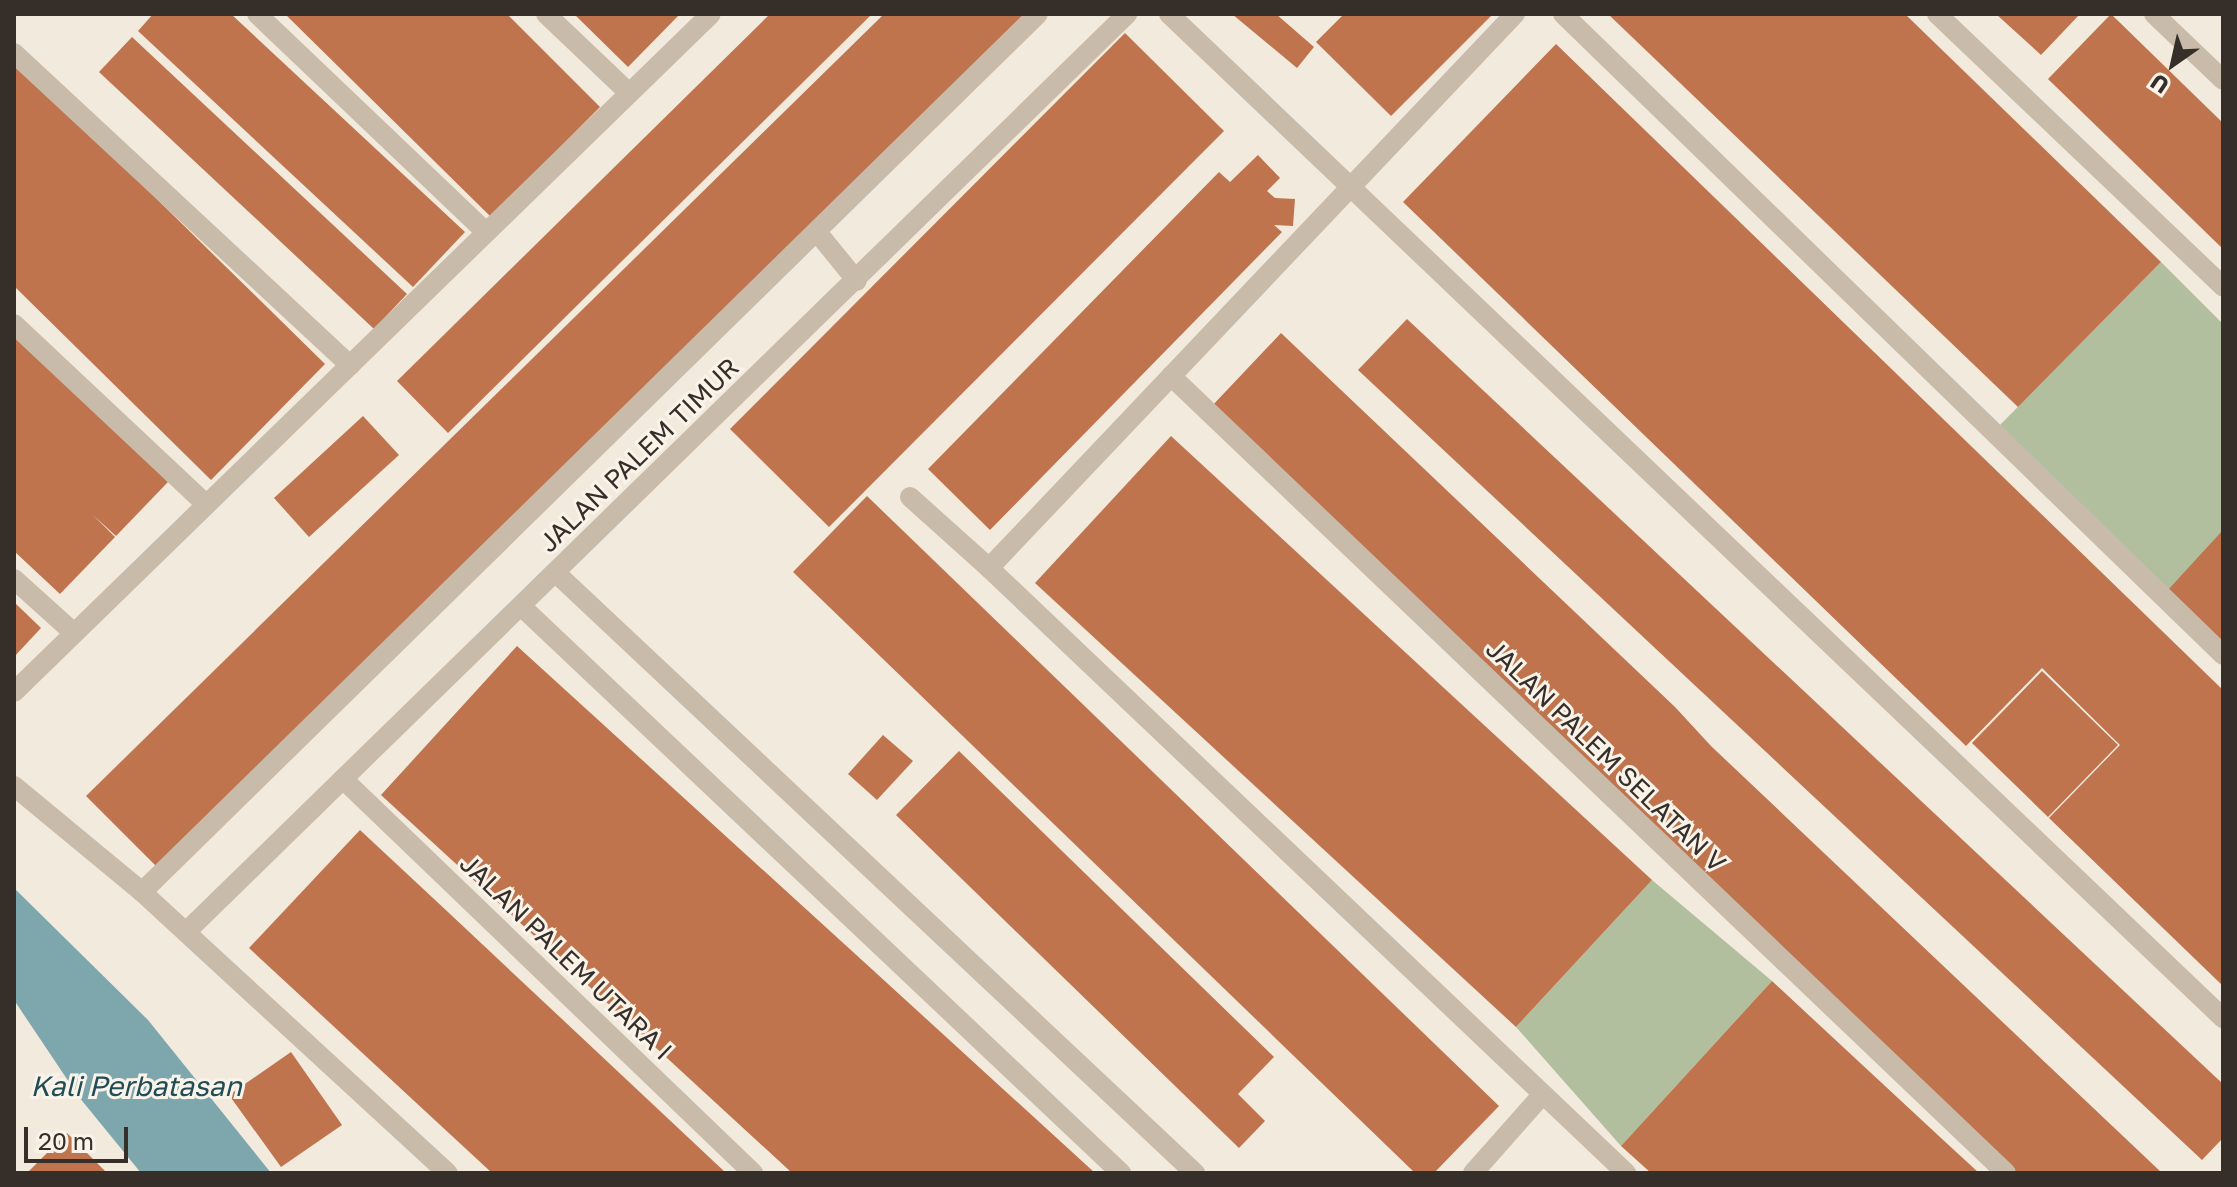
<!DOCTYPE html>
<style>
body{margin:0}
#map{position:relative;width:2237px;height:1187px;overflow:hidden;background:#f1eadd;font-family:"Golos Text",sans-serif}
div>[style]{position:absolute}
.green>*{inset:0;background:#b1bf9e}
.water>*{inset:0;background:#7ea6ad}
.building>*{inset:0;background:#bf744d}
.minor>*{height:20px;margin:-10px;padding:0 10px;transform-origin:10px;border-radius:10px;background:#c9bbaa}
span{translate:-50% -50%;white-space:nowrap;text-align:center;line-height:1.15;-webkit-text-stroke:6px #f9f3e9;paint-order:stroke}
.street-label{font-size:26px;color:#362f29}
.water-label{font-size:28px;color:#214d56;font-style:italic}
.frame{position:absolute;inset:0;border:16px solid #362f29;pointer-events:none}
.north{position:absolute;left:2133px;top:24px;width:80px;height:80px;-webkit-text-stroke:6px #f9f3e9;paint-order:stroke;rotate:214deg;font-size:22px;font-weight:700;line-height:32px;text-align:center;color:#362f29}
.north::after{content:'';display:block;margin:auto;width:28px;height:36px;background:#362f29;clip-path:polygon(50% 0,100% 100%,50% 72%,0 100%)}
.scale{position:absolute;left:24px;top:1127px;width:104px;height:36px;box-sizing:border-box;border:4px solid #362f29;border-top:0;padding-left:10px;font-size:24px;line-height:28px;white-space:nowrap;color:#362f29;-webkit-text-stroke:6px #f9f3e9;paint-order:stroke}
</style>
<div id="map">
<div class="green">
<div style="clip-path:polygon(2161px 262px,2223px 324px,2223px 533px,2166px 592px,2000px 425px)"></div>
<div style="clip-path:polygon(1652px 880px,1772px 981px,1621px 1146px,1516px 1027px)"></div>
</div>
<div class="water">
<div style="clip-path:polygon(14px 888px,148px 1020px,271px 1173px,141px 1173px,79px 1097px,14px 1000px)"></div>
</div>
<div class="building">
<div style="clip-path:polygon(153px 14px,231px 14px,465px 232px,413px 287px,138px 31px)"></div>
<div style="clip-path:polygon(285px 14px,507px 14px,600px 107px,491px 217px)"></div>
<div style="clip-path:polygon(574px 14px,680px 14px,628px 67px)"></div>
<div style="clip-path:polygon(770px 14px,872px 14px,448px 433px,397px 381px)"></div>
<div style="clip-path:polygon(884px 14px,1027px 14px,157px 867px,86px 796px)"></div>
<div style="clip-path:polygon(1232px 14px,1276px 14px,1314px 47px,1297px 68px)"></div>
<div style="clip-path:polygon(1344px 14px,1493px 14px,1391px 116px,1316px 42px)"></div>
<div style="clip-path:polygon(1608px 14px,1905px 14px,2161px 262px,2018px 407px)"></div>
<div style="clip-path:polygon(1996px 14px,2080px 14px,2041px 55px)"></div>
<div style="clip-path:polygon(2111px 14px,2223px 123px,2223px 249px,2048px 79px)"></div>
<div style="clip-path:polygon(1125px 33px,1224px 131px,829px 527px,730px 429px)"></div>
<div style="clip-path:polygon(132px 37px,407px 294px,374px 329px,99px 72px)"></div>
<div style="clip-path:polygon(1556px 44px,2223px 690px,2223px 986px,2049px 818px,2120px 745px,2042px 668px,1966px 746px,1403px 202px)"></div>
<div style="clip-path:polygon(14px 59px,325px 364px,211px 480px,14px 286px)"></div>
<div style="clip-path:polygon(1258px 155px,1280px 178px,1267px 191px,1275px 198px,1295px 199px,1293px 226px,1274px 225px,1282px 232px,990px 530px,928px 469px,1219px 172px,1230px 182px)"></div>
<div style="clip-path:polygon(1407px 319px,2223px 1084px,2223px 1138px,2202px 1160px,1358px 370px)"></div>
<div style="clip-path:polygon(14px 333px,168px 482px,116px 536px,93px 515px,115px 537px,60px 594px,14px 551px)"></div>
<div style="clip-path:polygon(1281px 333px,1675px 707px,1711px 746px,2162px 1173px,2014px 1173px,1211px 407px)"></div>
<div style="clip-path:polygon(363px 416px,399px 455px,309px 537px,274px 498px)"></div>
<div style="clip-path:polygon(1171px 436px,1652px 880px,1516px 1027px,1035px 583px)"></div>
<div style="clip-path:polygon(867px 496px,1499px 1106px,1434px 1173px,1415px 1173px,793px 572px)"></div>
<div style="clip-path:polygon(2223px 530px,2223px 646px,2166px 592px)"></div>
<div style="clip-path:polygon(14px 602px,41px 628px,14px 657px)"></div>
<div style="clip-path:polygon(517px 646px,864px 962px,1095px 1173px,792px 1173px,778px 1160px,381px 795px)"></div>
<div style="clip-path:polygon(2042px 671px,2118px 745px,2048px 817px,1972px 743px)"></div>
<div style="clip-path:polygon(883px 735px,913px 761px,877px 800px,848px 774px)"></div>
<div style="clip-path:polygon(959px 751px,1274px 1057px,1238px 1094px,1265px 1121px,1239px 1148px,896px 815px)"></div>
<div style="clip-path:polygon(360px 830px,449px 913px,726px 1173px,492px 1173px,249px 948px)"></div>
<div style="clip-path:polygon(1772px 981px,1941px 1138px,1979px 1173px,1651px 1173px,1621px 1146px)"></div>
<div style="clip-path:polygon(291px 1052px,342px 1125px,281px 1167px,229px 1095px)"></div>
<div style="clip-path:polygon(67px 1133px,107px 1173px,27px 1173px)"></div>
</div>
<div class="minor">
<div style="left:257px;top:14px;width:316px;rotate:43.6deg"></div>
<div style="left:546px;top:14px;width:115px;rotate:43.6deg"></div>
<div style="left:1169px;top:14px;width:1456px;rotate:43.61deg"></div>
<div style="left:1563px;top:14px;width:920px;rotate:44.16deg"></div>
<div style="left:1937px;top:14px;width:395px;rotate:43.6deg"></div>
<div style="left:2154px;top:14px;width:95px;rotate:43.7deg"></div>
<div style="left:14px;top:53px;width:459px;rotate:42.9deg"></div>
<div style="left:817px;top:232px;width:63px;rotate:50.8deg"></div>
<div style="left:14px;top:324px;width:263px;rotate:43.2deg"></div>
<div style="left:1171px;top:376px;width:1154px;rotate:43.67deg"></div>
<div style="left:910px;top:497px;width:106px;rotate:41.9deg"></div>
<div style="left:989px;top:568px;width:879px;rotate:43.52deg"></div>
<div style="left:989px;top:568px;width:764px;rotate:-46.49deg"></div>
<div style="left:556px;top:573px;width:877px;rotate:43.2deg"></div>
<div style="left:14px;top:579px;width:81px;rotate:42deg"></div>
<div style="left:521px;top:606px;width:826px;rotate:43.38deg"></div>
<div style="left:14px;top:692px;width:972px;rotate:-44.21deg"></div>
<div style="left:343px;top:779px;width:569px;rotate:43.86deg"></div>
<div style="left:14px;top:786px;width:166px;rotate:39.6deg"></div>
<div style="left:142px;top:892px;width:415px;rotate:42.6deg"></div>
<div style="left:142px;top:892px;width:1254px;rotate:-44.42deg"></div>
<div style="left:186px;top:932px;width:1315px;rotate:-44.29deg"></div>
<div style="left:1473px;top:1173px;width:104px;rotate:-48.5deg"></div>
</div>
<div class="street-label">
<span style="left:639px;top:455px;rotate:-44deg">JALAN PALEM TIMUR</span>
<span style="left:1606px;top:756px;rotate:44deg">JALAN PALEM SELATAN V</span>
<span style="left:566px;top:957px;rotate:44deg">JALAN PALEM UTARA I</span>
</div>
<div class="water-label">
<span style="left:136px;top:1086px">Kali Perbatasan</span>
</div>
<div class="frame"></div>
<div class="north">U</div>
<div class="scale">20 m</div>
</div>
